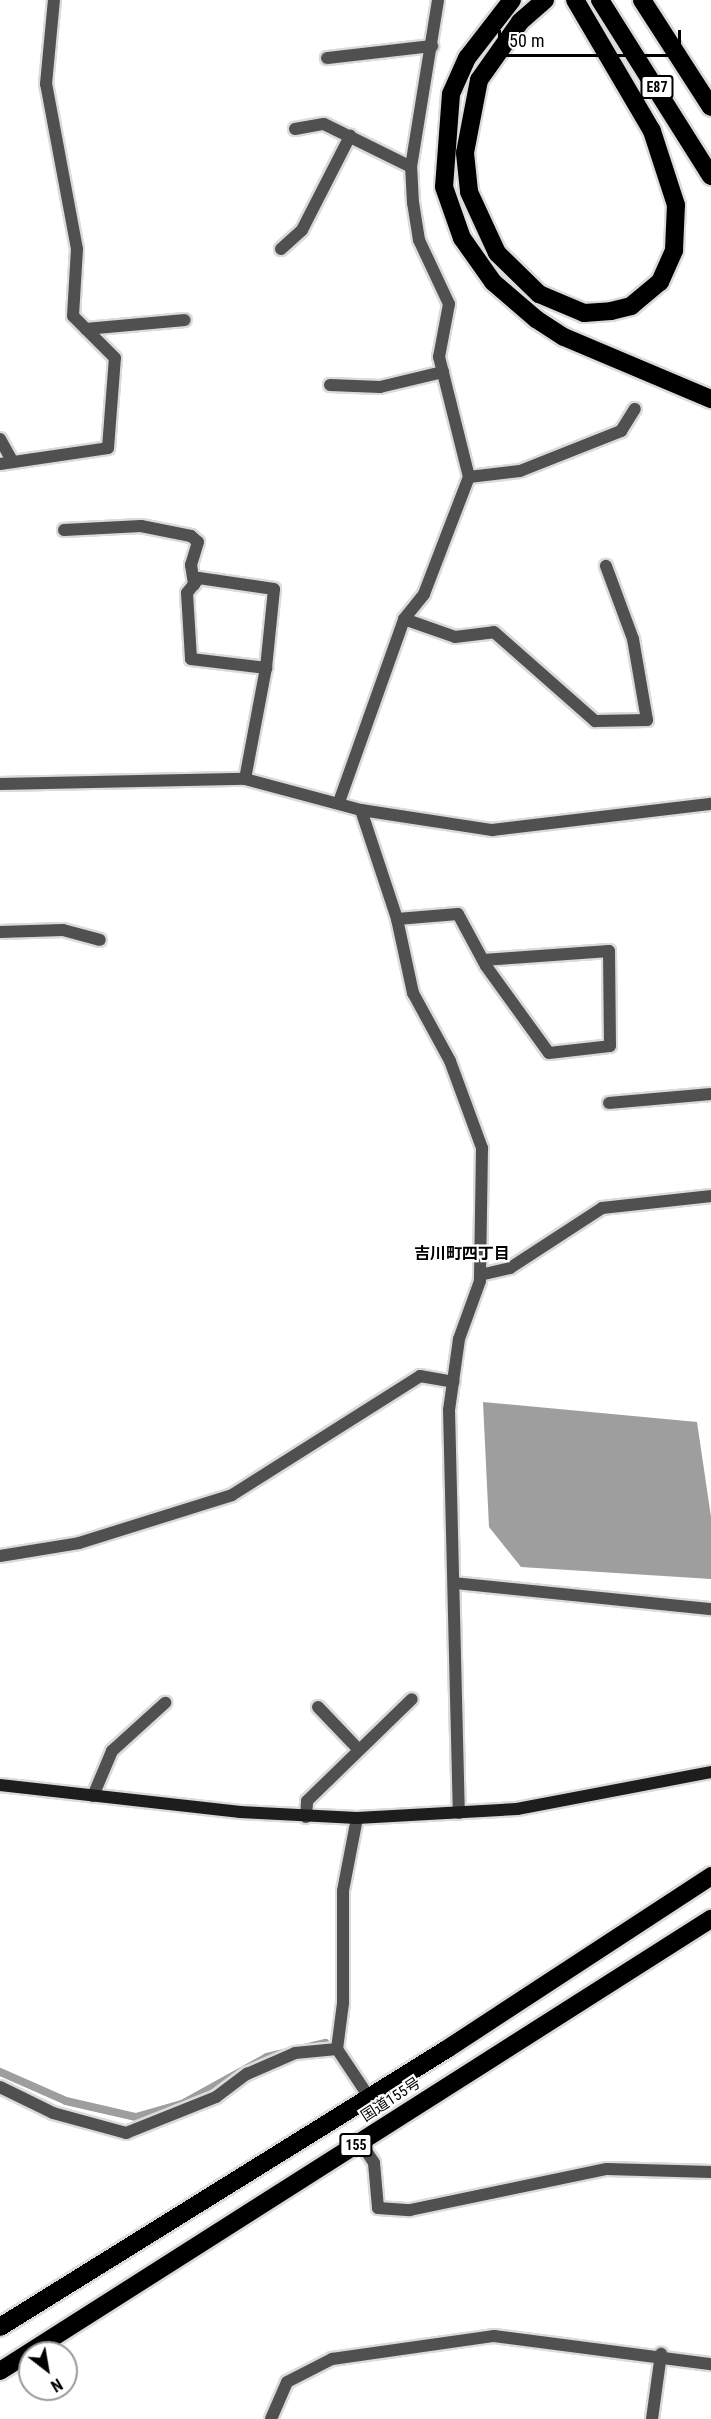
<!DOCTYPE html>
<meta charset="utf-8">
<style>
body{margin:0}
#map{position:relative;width:711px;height:2419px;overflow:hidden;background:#fff;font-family:"Roboto Condensed","Noto Sans JP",sans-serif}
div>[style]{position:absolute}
.water>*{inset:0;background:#9e9e9e}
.stream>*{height:8px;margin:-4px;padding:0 4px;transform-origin:4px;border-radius:4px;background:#9e9e9e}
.roads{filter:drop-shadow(2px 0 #dbdbdb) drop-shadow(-2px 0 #dbdbdb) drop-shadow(0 2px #dbdbdb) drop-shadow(0 -2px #dbdbdb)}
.street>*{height:12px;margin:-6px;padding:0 6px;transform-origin:6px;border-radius:6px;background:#505050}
.secondary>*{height:12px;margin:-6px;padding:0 6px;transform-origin:6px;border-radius:6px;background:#1d1d1d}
.highway>*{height:18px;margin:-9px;padding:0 9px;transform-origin:9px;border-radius:9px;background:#000}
span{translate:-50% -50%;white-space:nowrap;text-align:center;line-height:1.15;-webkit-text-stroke:4.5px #fff;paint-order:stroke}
.shield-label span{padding:2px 4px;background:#fff;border:2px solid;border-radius:4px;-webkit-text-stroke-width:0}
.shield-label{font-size:14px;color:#000;font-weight:700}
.street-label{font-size:15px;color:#000}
.neighbourhood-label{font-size:16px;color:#000;font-weight:700}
.north{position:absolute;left:18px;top:2341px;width:60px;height:60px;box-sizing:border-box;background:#fff;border:2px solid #999;border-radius:50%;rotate:149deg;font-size:16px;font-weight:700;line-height:24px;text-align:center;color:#000}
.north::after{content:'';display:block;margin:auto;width:21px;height:27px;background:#000;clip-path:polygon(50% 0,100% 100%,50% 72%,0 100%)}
.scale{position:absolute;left:498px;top:30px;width:183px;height:27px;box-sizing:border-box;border:3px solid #000;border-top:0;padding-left:8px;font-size:18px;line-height:21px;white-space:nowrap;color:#000;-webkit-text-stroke:4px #fff;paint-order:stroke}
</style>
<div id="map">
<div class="water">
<div style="clip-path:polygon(483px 1402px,697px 1422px,711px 1517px,711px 1579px,521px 1567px,489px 1527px)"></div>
</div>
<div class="stream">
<div style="left:0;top:2072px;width:72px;rotate:23.7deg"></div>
<div style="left:66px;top:2101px;width:72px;rotate:12.9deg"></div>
<div style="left:136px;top:2117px;width:48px;rotate:-15.8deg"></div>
<div style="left:182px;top:2104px;width:97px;rotate:-28.9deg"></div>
<div style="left:267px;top:2057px;width:60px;rotate:-13.6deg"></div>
</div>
<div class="roads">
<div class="street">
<div style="left:327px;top:58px;width:106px;rotate:-6.5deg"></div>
<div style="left:295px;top:129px;width:29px;rotate:-10deg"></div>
<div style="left:324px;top:124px;width:97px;rotate:26.3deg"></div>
<div style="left:281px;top:249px;width:28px;rotate:-42deg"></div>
<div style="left:302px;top:230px;width:106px;rotate:-62.9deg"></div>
<div style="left:86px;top:329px;width:99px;rotate:-5.2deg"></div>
<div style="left:330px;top:385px;width:50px;rotate:2.3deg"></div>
<div style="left:380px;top:387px;width:65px;rotate:-13.4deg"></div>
<div style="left:0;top:439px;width:25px;rotate:61deg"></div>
<div style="left:0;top:464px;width:109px;rotate:-8.4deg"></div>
<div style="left:108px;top:448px;width:90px;rotate:-85.6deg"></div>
<div style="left:115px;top:358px;width:59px;rotate:-135deg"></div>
<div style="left:73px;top:316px;width:67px;rotate:-86.6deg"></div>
<div style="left:77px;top:249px;width:168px;rotate:-100.6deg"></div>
<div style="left:46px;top:84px;width:84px;rotate:-84.6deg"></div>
<div style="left:469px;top:477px;width:51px;rotate:-6.7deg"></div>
<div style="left:520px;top:471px;width:109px;rotate:-21.6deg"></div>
<div style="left:621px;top:431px;width:26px;rotate:-58deg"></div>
<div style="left:64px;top:530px;width:77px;rotate:-3deg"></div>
<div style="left:141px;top:526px;width:51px;rotate:11.3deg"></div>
<div style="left:191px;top:536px;width:9px;rotate:41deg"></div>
<div style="left:198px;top:542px;width:24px;rotate:107deg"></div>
<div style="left:191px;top:565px;width:20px;rotate:81deg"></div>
<div style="left:404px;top:619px;width:54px;rotate:19.4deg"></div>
<div style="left:455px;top:637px;width:39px;rotate:-7deg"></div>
<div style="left:494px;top:632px;width:135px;rotate:41.4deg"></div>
<div style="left:595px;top:721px;width:52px;rotate:-1.1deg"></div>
<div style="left:647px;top:720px;width:82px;rotate:-99.8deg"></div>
<div style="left:633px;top:639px;width:78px;rotate:-110.3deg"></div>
<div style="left:245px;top:779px;width:113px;rotate:-79.3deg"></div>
<div style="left:266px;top:668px;width:79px;rotate:-84.2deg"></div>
<div style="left:274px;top:589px;width:76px;rotate:-171.7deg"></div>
<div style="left:199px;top:578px;width:19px;rotate:129deg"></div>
<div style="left:187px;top:593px;width:66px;rotate:86.5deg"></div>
<div style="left:191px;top:659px;width:76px;rotate:6.8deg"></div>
<div style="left:0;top:784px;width:245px;rotate:-1.2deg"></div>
<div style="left:245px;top:779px;width:120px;rotate:15deg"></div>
<div style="left:361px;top:810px;width:133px;rotate:8.7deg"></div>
<div style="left:492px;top:830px;width:221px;rotate:-6.8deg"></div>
<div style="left:339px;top:802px;width:194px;rotate:-70.4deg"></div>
<div style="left:404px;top:619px;width:32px;rotate:-51deg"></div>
<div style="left:424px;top:594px;width:125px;rotate:-69deg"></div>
<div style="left:469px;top:477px;width:124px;rotate:-104deg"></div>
<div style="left:439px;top:357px;width:54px;rotate:-79.3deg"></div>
<div style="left:449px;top:304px;width:71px;rotate:-115.1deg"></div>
<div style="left:419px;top:240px;width:37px;rotate:-99deg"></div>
<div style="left:413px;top:203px;width:36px;rotate:-93deg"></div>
<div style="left:411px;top:167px;width:169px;rotate:-80.8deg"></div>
<div style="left:361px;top:810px;width:115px;rotate:71.7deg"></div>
<div style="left:397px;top:919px;width:76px;rotate:77.8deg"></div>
<div style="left:413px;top:993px;width:77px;rotate:61.4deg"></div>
<div style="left:450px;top:1061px;width:93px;rotate:69.8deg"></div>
<div style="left:482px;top:1148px;width:133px;rotate:90.9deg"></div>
<div style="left:480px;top:1281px;width:62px;rotate:109.9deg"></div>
<div style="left:459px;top:1339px;width:72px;rotate:98deg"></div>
<div style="left:449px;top:1410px;width:403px;rotate:88.6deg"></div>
<div style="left:397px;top:919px;width:61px;rotate:-4.7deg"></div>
<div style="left:458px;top:914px;width:59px;rotate:61.7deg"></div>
<div style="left:486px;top:966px;width:107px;rotate:54.1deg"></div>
<div style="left:549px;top:1053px;width:61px;rotate:-6.5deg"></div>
<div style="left:610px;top:1046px;width:95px;rotate:-90.6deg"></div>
<div style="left:609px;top:951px;width:126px;rotate:175.9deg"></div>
<div style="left:0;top:932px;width:63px;rotate:-1.8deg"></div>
<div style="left:63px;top:930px;width:38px;rotate:15deg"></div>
<div style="left:609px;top:1103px;width:102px;rotate:-5deg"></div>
<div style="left:480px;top:1275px;width:31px;rotate:-13deg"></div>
<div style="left:510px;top:1268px;width:110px;rotate:-33.1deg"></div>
<div style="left:602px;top:1208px;width:110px;rotate:-6.3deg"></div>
<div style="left:0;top:1556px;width:80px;rotate:-9.3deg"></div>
<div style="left:79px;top:1543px;width:160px;rotate:-17.4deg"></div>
<div style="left:232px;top:1495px;width:222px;rotate:-32.3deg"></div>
<div style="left:420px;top:1376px;width:34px;rotate:10deg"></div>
<div style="left:454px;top:1583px;width:258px;rotate:5.8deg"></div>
<div style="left:318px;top:1707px;width:59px;rotate:46.4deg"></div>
<div style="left:93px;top:1796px;width:49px;rotate:-67.1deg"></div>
<div style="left:112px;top:1751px;width:72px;rotate:-42.2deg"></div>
<div style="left:306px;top:1817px;width:16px;rotate:-86deg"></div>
<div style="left:307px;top:1801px;width:146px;rotate:-44.2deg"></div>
<div style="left:357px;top:1818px;width:74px;rotate:100.9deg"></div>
<div style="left:343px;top:1891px;width:112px;rotate:90deg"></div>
<div style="left:343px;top:2003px;width:46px;rotate:97.4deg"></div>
<div style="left:337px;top:2049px;width:58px;rotate:56.3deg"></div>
<div style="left:0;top:2087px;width:59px;rotate:26.1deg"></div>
<div style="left:53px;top:2113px;width:76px;rotate:15.3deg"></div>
<div style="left:126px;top:2133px;width:97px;rotate:-21.8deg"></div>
<div style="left:216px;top:2097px;width:39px;rotate:-37deg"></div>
<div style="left:247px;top:2074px;width:52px;rotate:-23.6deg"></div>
<div style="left:295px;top:2053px;width:42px;rotate:-5.4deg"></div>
<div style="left:360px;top:2142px;width:25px;rotate:56deg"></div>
<div style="left:374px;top:2163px;width:45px;rotate:84.9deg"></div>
<div style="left:378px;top:2208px;width:32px;rotate:4deg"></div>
<div style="left:410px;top:2210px;width:201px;rotate:-11.8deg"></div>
<div style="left:607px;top:2169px;width:104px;rotate:1.7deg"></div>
<div style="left:271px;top:2419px;width:40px;rotate:-66.6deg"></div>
<div style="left:287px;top:2382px;width:51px;rotate:-27.1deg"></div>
<div style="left:332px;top:2359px;width:164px;rotate:-8.1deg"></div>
<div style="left:494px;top:2336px;width:219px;rotate:7.4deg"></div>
<div style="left:652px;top:2419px;width:66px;rotate:-82.1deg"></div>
</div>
<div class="secondary">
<div style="left:0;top:1785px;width:242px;rotate:6.4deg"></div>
<div style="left:240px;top:1812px;width:117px;rotate:2.9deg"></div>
<div style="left:357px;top:1818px;width:160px;rotate:-3.2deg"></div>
<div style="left:517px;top:1809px;width:197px;rotate:-10.8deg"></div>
</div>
<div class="highway">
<div style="left:512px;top:0;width:73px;rotate:127.8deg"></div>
<div style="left:467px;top:58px;width:39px;rotate:114deg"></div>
<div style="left:451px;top:94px;width:93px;rotate:94.3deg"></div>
<div style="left:444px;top:187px;width:54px;rotate:70.6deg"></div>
<div style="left:462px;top:238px;width:54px;rotate:54.8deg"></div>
<div style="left:493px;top:282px;width:57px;rotate:40.7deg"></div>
<div style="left:536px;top:319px;width:33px;rotate:33deg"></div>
<div style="left:564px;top:337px;width:160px;rotate:22.9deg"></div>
<div style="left:545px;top:0;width:33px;rotate:139deg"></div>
<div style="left:520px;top:22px;width:71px;rotate:125.3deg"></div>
<div style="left:479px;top:80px;width:74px;rotate:100.9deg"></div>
<div style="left:465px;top:153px;width:39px;rotate:84deg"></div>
<div style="left:469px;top:192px;width:67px;rotate:65.3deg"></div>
<div style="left:497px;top:253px;width:59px;rotate:44.3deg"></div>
<div style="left:539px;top:294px;width:49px;rotate:22.9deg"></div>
<div style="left:584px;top:313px;width:27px;rotate:-4deg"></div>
<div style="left:611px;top:311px;width:21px;rotate:-14deg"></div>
<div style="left:631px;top:306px;width:38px;rotate:-40deg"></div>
<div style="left:660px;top:282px;width:35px;rotate:-66deg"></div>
<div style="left:674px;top:250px;width:45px;rotate:-87.5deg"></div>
<div style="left:676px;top:205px;width:78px;rotate:-108deg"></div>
<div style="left:652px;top:131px;width:152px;rotate:-120.4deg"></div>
<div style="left:600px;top:0;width:208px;rotate:57.8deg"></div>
<div style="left:642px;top:0;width:127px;rotate:57.2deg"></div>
<div style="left:0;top:2327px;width:526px;rotate:-31.88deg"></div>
<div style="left:447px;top:2049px;width:316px;rotate:-33.2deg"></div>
<div style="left:0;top:2371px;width:843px;rotate:-32.45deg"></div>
</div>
</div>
<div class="shield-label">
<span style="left:657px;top:87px">E87</span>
<span style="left:356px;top:2145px">155</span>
</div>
<div class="street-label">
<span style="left:391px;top:2100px;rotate:-33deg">国道155号</span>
</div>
<div class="neighbourhood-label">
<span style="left:462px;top:1254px">吉川町四丁目</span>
</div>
<div class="north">N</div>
<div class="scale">50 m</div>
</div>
